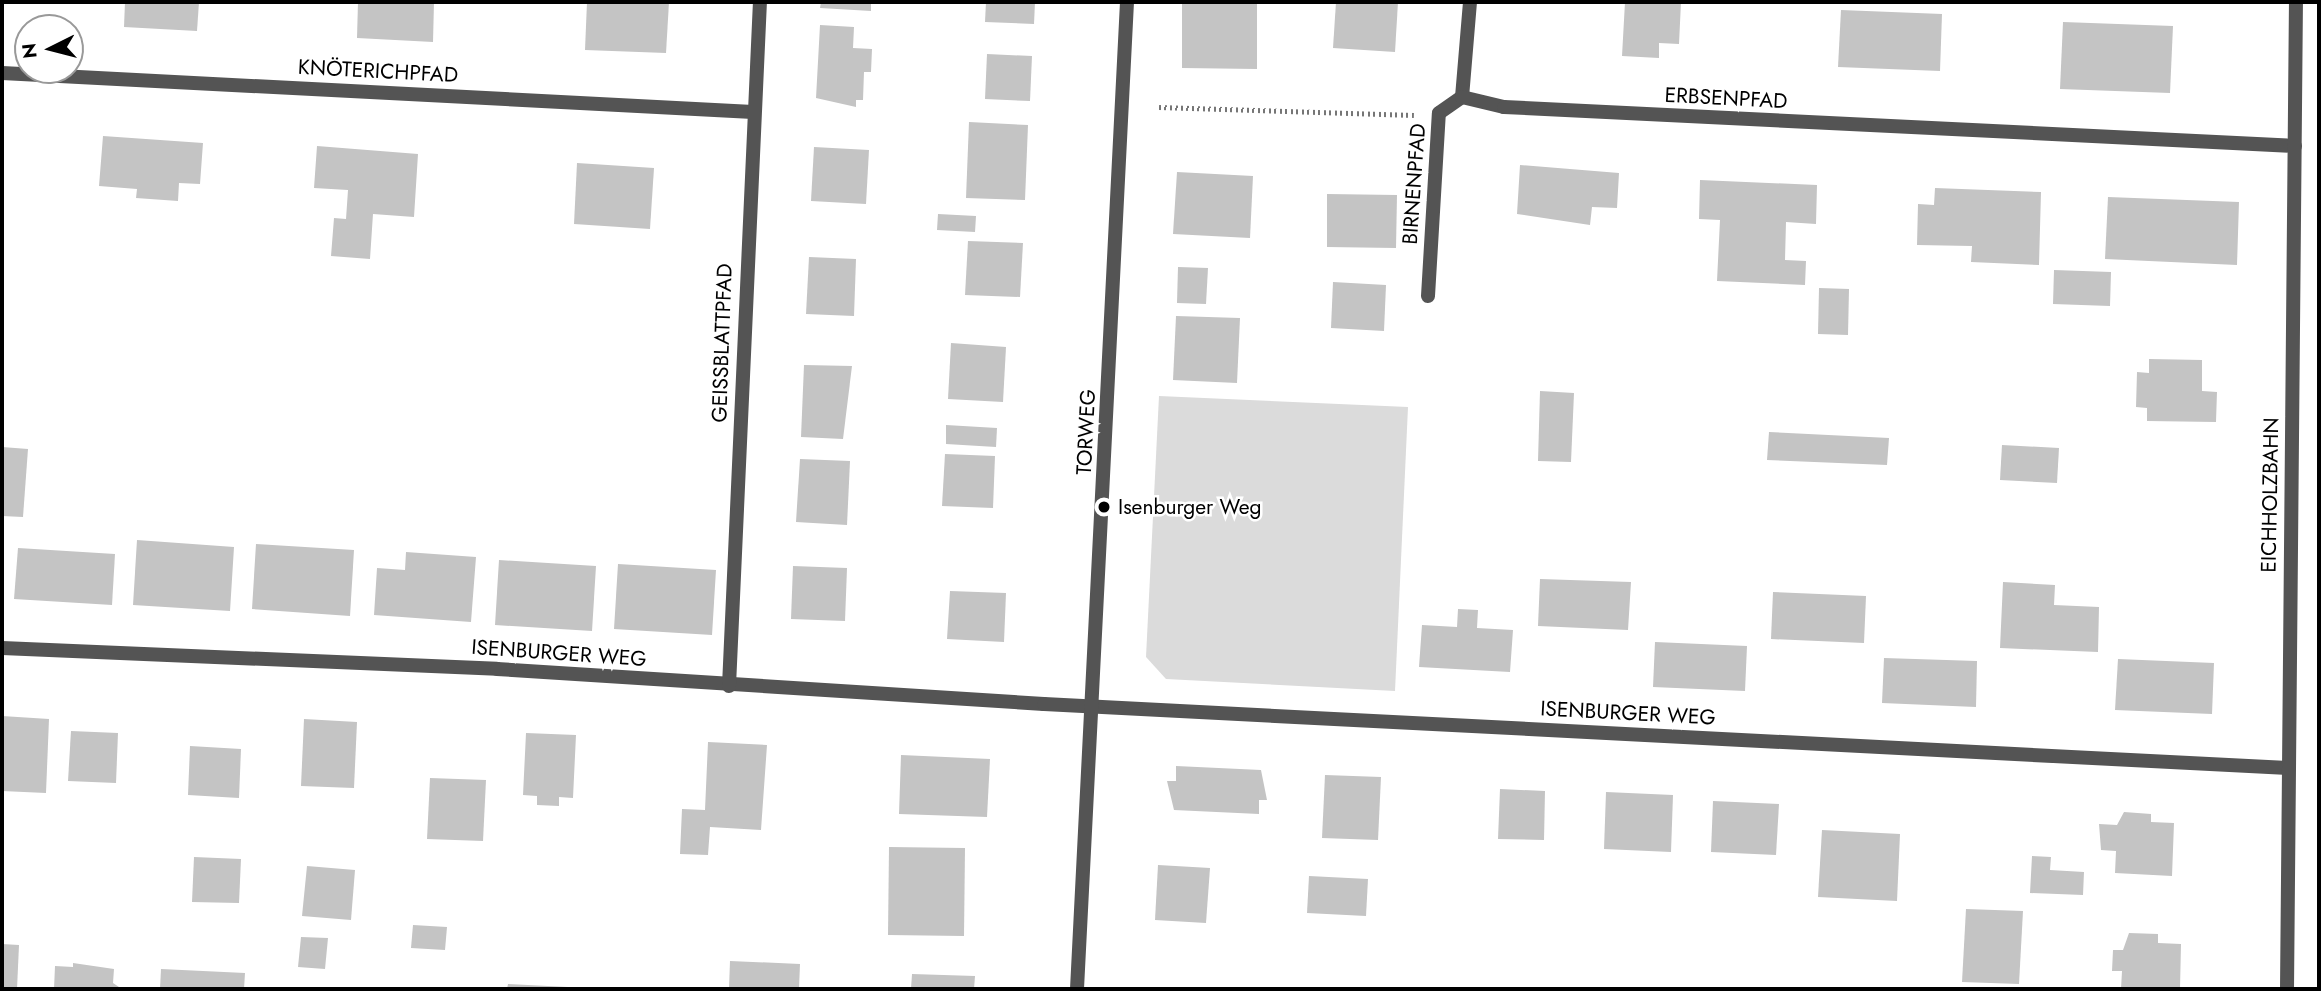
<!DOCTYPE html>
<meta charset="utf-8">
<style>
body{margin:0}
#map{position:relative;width:2321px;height:991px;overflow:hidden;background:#fff;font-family:Jost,sans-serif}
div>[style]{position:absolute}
.green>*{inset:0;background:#dbdbdb}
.building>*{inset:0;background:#c4c4c4}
.path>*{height:4.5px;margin-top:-2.25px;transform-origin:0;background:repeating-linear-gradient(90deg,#767676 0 2px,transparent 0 5.5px)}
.service>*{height:14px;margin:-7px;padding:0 7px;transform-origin:7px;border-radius:7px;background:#545454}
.minor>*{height:14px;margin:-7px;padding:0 7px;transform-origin:7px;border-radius:7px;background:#545454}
.dots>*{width:19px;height:19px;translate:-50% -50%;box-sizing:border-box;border:4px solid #fff;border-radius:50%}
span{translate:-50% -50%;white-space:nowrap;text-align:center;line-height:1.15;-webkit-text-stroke:5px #fff;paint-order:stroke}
.street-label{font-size:21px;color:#000}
.poi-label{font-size:21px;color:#000}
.left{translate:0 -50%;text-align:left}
.frame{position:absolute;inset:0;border:4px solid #000;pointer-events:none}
.north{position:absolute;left:14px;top:14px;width:70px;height:70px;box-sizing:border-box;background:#fff;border:2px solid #999;border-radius:50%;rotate:264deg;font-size:19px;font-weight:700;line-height:28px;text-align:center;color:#000}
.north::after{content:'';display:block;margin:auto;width:24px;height:32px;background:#000;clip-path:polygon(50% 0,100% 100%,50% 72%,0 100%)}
</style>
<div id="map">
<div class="green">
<div style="clip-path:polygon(1159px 396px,1408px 407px,1395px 691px,1166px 679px,1146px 657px)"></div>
</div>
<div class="building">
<div style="clip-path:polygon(125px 2px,199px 2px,197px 31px,124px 27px)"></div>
<div style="clip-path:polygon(358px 2px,434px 2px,433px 42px,357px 38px)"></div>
<div style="clip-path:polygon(587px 2px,669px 2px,666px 53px,585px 50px)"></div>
<div style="clip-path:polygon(821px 2px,871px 2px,871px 11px,820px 8px)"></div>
<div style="clip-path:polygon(986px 2px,1035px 2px,1034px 24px,985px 22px)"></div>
<div style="clip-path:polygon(1182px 2px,1257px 2px,1257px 69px,1182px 68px)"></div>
<div style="clip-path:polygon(1336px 2px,1398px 2px,1395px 52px,1333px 48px)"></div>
<div style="clip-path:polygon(1625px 2px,1681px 2px,1679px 44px,1659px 43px,1659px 58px,1622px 56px)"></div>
<div style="clip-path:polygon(1841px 10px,1942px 14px,1940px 71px,1838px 67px)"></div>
<div style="clip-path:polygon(2063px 22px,2173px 26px,2170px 93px,2060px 89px)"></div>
<div style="clip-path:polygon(820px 25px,854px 27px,853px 48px,872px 49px,871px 72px,864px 72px,863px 100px,856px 100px,856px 107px,816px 98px)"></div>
<div style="clip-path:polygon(987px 54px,1032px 56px,1030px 101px,985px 99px)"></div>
<div style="clip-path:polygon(969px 122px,1028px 125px,1025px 200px,966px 198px)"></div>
<div style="clip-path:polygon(103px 136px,203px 143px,200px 184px,179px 183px,178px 201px,136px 198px,137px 189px,99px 186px)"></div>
<div style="clip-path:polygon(317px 146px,418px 154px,414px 217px,373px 214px,370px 259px,331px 256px,334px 218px,346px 219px,348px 190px,314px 188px)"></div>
<div style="clip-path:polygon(814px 147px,869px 150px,866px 204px,811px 201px)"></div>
<div style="clip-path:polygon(577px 163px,654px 168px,650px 229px,574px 224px)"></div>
<div style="clip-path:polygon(1520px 165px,1619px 173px,1617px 208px,1592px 207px,1590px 225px,1517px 214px)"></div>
<div style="clip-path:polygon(1177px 172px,1253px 176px,1250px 238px,1173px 234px)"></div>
<div style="clip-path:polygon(1700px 180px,1817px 185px,1816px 224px,1786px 222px,1785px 260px,1806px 261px,1805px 285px,1717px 281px,1720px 220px,1699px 219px)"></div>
<div style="clip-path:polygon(1935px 188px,2041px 192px,2039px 265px,1971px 262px,1972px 246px,1917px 245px,1918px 204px,1934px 205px)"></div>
<div style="clip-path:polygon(1327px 194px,1397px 195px,1396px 248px,1327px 247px)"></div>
<div style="clip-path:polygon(2108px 197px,2239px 202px,2237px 265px,2105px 259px)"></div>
<div style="clip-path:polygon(938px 214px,976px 216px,975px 232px,937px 230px)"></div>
<div style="clip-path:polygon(968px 241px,1023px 243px,1020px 297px,965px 295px)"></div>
<div style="clip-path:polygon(809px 257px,856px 259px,854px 316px,806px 314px)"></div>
<div style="clip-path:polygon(1178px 267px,1208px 268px,1206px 304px,1177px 303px)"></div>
<div style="clip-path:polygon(2054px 270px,2111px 272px,2110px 306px,2053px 304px)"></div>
<div style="clip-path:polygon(1333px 282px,1386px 285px,1384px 331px,1331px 328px)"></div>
<div style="clip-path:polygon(1819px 288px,1849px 289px,1848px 335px,1818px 334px)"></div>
<div style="clip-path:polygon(1176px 316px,1240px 318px,1237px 383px,1173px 380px)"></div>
<div style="clip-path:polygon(951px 343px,1006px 347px,1003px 402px,948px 399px)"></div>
<div style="clip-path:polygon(2149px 359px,2202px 360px,2202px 391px,2217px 392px,2216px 422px,2147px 421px,2147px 408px,2136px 407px,2137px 372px,2149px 373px)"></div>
<div style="clip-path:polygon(804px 365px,852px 366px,843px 439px,801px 437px)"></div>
<div style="clip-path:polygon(1540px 391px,1574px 393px,1571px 462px,1538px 461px)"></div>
<div style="clip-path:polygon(946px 425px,997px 428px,996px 447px,946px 444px)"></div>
<div style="clip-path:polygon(1769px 432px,1889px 438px,1887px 465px,1767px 460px)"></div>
<div style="clip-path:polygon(2002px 445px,2059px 448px,2057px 483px,2000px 480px)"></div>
<div style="clip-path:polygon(2px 447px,28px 449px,23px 517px,2px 516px)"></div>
<div style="clip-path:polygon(945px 454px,995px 456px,993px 508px,942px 506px)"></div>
<div style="clip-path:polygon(800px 459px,850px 461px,847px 525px,796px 522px)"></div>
<div style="clip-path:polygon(137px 540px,234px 547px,230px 611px,133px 605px)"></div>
<div style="clip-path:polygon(256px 544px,354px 550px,350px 616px,252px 609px)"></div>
<div style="clip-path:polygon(18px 548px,115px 554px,112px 605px,14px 599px)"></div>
<div style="clip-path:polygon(406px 552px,476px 557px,471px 622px,374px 615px,377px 568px,405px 570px)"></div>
<div style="clip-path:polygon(499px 560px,596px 566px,592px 631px,495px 625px)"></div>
<div style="clip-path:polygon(618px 564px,716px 570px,712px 635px,614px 629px)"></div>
<div style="clip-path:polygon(793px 566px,847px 568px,845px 621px,791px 619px)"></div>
<div style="clip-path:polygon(1540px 579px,1631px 582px,1628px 630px,1538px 626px)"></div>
<div style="clip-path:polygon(2003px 582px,2055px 585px,2054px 605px,2099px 607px,2098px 652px,2000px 648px)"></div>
<div style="clip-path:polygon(950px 591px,1006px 593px,1004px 642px,947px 639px)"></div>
<div style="clip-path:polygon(1773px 592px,1866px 596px,1864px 643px,1771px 639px)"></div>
<div style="clip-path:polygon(1458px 609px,1478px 610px,1477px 628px,1513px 630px,1510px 672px,1419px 667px,1422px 625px,1457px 627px)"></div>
<div style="clip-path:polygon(1655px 642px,1747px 646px,1745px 691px,1653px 687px)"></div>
<div style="clip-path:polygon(1884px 658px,1977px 661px,1976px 707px,1882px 703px)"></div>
<div style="clip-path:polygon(2118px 659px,2214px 663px,2212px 714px,2115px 710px)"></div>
<div style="clip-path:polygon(2px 716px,49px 719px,46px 793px,2px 791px)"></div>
<div style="clip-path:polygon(304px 719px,357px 722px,354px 788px,301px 786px)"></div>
<div style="clip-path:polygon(71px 731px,118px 733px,116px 783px,68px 781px)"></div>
<div style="clip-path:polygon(526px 733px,576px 735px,573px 798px,559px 797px,559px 806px,537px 805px,537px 796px,523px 795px)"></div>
<div style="clip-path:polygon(708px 742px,767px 745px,761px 830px,710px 827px,708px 855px,680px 854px,682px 809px,705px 810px)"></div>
<div style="clip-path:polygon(190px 746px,241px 749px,239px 798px,188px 795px)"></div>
<div style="clip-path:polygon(901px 755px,990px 759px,987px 817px,899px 814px)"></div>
<div style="clip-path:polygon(1176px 766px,1261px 770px,1267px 800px,1259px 800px,1259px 814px,1174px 810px,1167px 781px,1176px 781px)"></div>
<div style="clip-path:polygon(1325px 775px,1381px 777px,1378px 840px,1322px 838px)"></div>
<div style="clip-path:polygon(430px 778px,486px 780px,483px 841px,427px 839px)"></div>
<div style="clip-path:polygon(1500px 789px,1545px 791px,1544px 840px,1498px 839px)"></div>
<div style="clip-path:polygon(1606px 792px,1673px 795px,1671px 852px,1604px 849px)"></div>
<div style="clip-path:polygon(1713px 801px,1779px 804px,1776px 855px,1711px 852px)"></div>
<div style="clip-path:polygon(2124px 812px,2151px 814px,2151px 822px,2174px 823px,2172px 876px,2115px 873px,2116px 851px,2101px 850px,2099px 824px,2117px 825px)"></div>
<div style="clip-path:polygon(1822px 830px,1900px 834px,1897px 901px,1818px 897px)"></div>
<div style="clip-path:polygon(889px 847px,965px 848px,964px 936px,888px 935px)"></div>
<div style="clip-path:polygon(2032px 856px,2051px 857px,2050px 870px,2084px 872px,2083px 895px,2030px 893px)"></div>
<div style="clip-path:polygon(194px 857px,241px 859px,239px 903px,192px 902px)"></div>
<div style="clip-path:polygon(1158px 865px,1210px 868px,1206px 923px,1155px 920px)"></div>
<div style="clip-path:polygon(307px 866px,355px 870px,351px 920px,302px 916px)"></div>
<div style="clip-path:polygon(1309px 876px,1368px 879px,1366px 916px,1307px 913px)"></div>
<div style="clip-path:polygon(1966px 909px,2023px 911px,2019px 984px,1962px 982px)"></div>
<div style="clip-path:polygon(413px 925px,447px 927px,445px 950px,411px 948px)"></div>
<div style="clip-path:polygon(2129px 933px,2158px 934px,2158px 943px,2181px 944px,2180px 989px,2121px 989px,2122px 971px,2112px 971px,2113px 950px,2123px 950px)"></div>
<div style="clip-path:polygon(301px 937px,328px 938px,325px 969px,298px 967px)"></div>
<div style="clip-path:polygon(2px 944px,19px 945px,17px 989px,2px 989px)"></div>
<div style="clip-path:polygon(730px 961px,800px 964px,799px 989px,729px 989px)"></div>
<div style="clip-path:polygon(73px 963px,114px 969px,113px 983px,122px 989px,54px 989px,55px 966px,73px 967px)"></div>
<div style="clip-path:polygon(161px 969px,245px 973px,244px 989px,160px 989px)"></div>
<div style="clip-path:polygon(912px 974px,975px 976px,974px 989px,911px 989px)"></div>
<div style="clip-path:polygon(508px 984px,568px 987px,568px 989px,507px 989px)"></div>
</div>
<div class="path">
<div style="left:1159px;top:107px;width:255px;rotate:1.8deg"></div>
</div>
<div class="service">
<div style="left:1428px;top:296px;width:183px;rotate:-86.6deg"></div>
<div style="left:1439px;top:113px;width:28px;rotate:-35deg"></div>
</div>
<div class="minor">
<div style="left:1470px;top:2px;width:95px;rotate:94.8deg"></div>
<div style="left:1462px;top:97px;width:43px;rotate:13.4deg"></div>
<div style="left:1504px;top:107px;width:792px;rotate:2.82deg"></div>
<div style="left:2px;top:73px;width:752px;rotate:2.97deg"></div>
<div style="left:2px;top:648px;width:495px;rotate:2.4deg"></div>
<div style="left:497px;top:669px;width:548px;rotate:3.66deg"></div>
<div style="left:1044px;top:704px;width:1246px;rotate:2.95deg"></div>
<div style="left:729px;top:686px;width:685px;rotate:-87.41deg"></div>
<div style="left:1077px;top:989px;width:988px;rotate:-87.1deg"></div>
<div style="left:2287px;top:989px;width:987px;rotate:-89.48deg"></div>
</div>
<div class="dots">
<div style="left:1104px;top:507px;background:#000"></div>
</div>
<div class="street-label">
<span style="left:378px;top:71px;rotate:3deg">KNÖTERICHPFAD</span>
<span style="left:1726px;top:98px;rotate:3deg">ERBSENPFAD</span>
<span style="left:1414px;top:184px;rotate:-86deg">BIRNENPFAD</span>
<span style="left:722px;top:343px;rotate:-88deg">GEISSBLATTPFAD</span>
<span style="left:1086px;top:432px;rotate:-87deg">TORWEG</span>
<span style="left:2270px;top:495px;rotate:-89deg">EICHHOLZBAHN</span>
<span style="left:559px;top:653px;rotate:4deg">ISENBURGER WEG</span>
<span style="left:1628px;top:713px;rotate:3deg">ISENBURGER WEG</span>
</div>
<div class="poi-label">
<span class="left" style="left:1118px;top:507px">Isenburger Weg</span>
</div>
<div class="frame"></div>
<div class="north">N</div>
</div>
